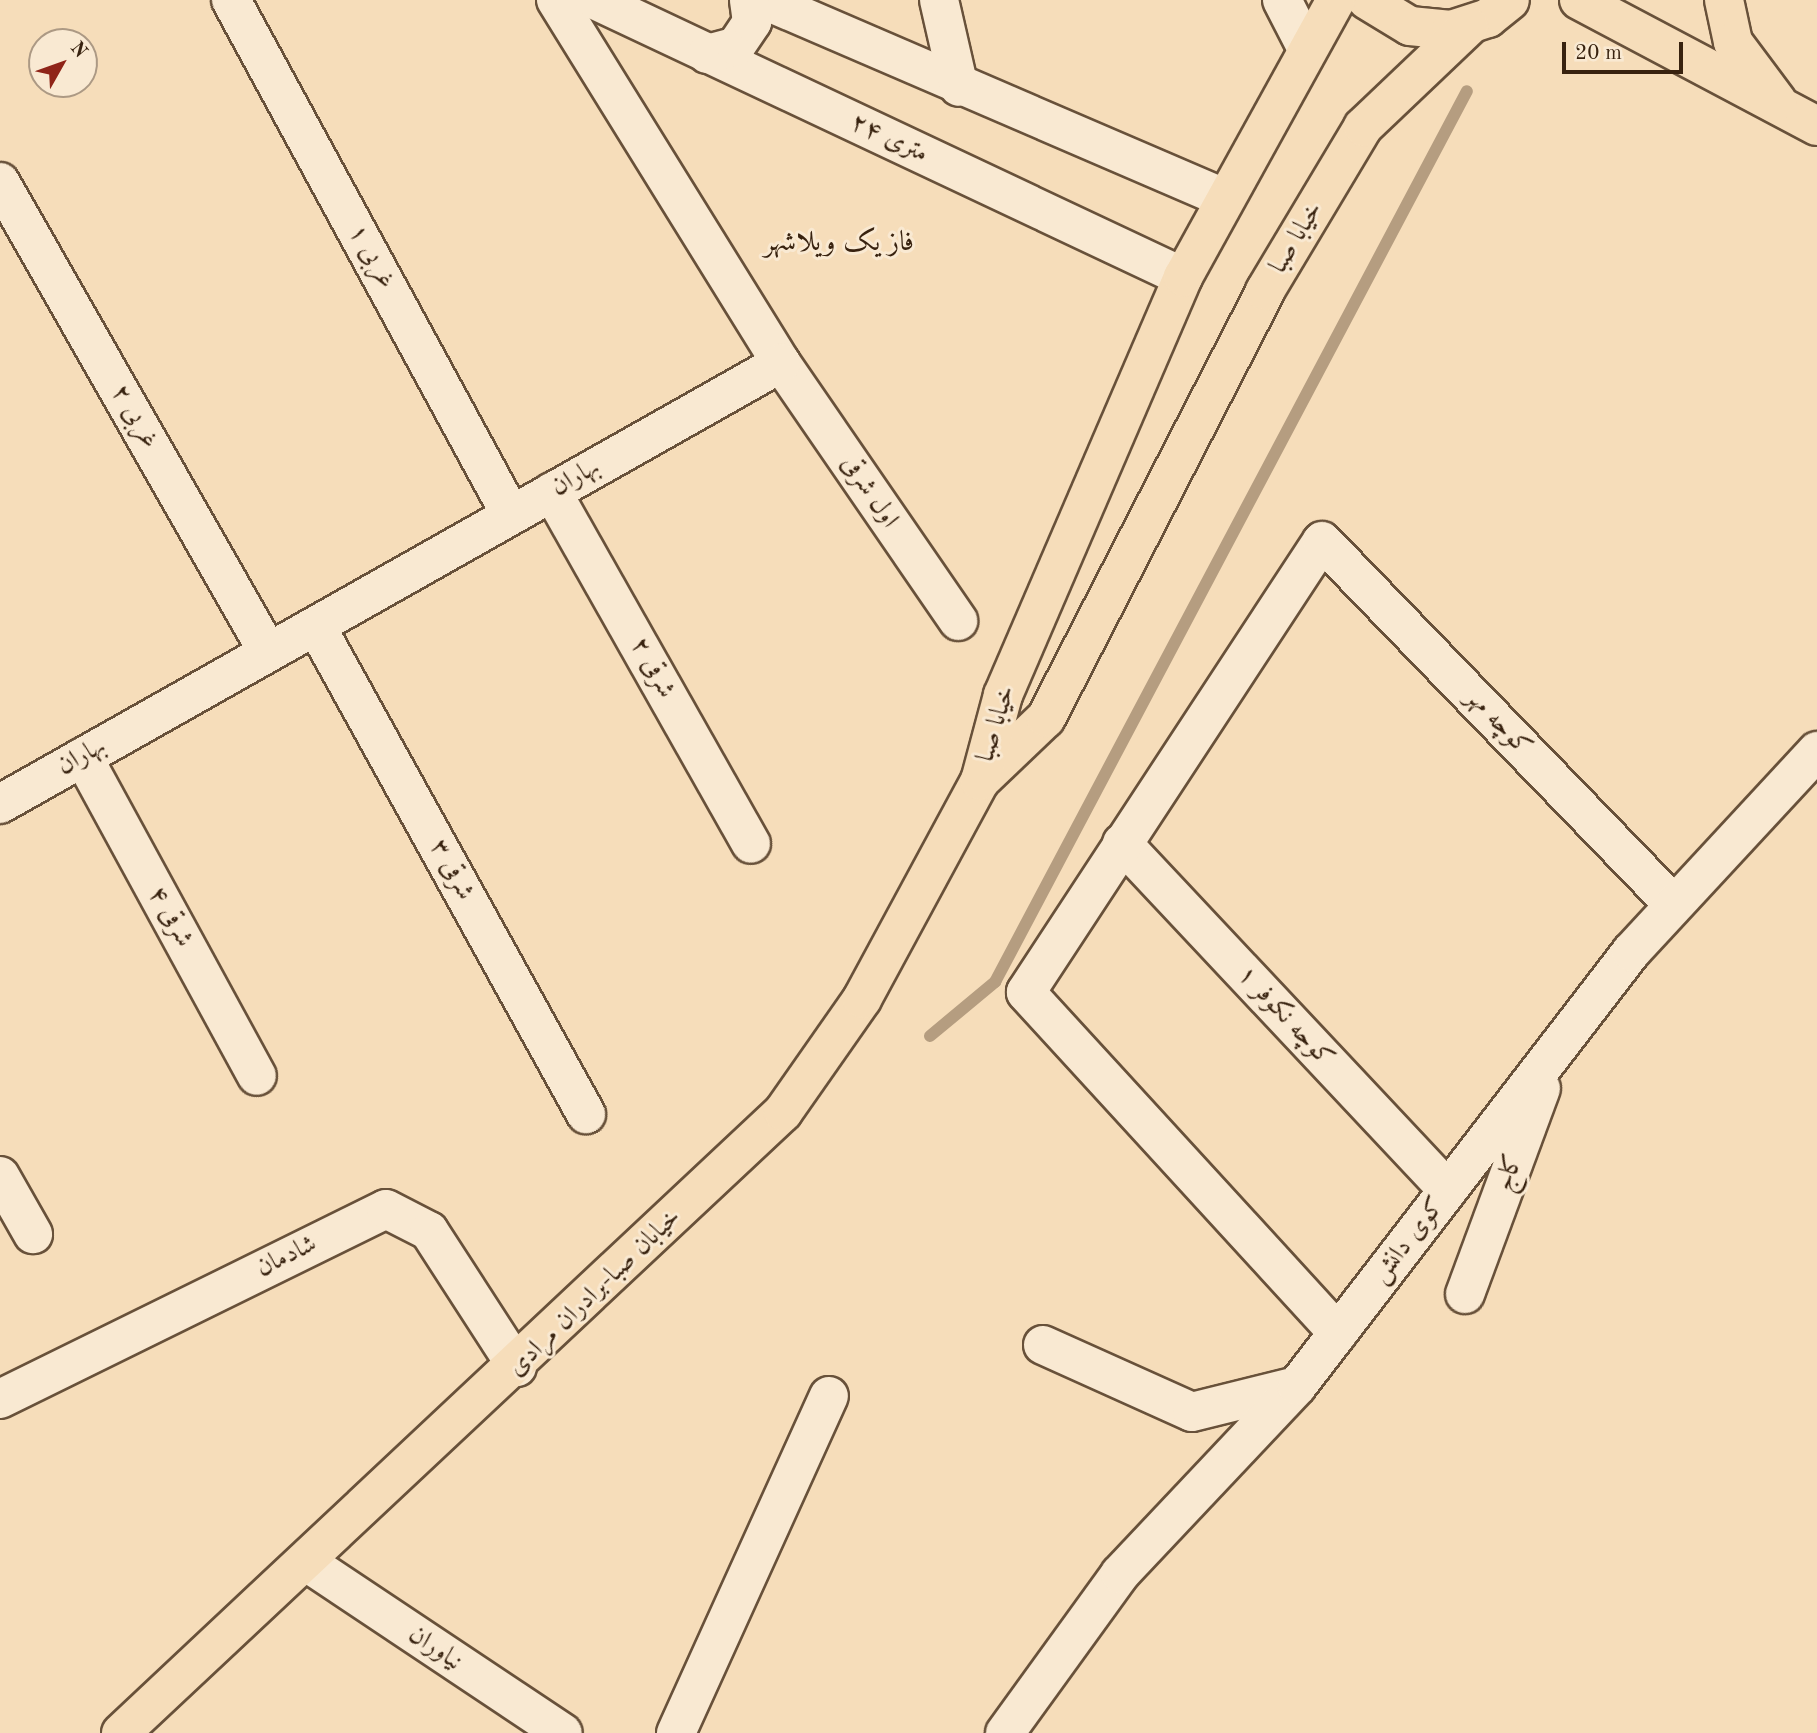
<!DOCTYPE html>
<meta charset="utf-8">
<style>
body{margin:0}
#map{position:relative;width:1817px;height:1733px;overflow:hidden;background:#f6ddba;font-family:"Old Standard TT",Amiri,serif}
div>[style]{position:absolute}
.stream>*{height:12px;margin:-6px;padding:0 6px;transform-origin:6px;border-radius:6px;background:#b59d80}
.roads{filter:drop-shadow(2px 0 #68513a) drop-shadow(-2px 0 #68513a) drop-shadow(0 2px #68513a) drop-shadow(0 -2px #68513a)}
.minor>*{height:38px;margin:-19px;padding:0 19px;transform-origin:19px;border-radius:19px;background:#f9e9d2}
.major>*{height:38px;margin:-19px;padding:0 19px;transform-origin:19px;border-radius:19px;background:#f6ddba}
span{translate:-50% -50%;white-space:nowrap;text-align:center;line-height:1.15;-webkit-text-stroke:6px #f9e9d2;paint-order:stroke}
.street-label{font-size:26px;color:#38220f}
.neighbourhood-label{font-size:28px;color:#38220f}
.north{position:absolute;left:28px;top:28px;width:70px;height:70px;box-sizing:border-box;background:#f9e9d2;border:2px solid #ac9984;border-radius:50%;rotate:50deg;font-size:19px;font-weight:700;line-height:28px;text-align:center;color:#38220f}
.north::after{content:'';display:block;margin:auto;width:24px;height:32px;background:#8f2418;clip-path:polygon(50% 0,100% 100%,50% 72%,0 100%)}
.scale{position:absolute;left:1562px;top:42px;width:121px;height:32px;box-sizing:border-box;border:4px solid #38220f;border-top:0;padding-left:9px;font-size:21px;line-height:24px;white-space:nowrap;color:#38220f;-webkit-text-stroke:5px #f9e9d2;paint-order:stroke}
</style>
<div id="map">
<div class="stream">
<div style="left:930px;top:1036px;width:85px;rotate:-39.7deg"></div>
<div style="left:995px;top:982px;width:1008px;rotate:-62.09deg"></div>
</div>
<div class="roads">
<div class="minor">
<div style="left:231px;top:0;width:586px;rotate:61.47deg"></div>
<div style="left:556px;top:0;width:427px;rotate:58.2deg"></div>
<div style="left:781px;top:363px;width:313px;rotate:55.5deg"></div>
<div style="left:595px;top:0;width:650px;rotate:25.22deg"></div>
<div style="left:764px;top:0;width:500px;rotate:23.3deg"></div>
<div style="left:939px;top:0;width:89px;rotate:77.1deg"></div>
<div style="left:1282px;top:0;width:51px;rotate:62.9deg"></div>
<div style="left:707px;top:54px;width:30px;rotate:-15deg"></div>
<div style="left:736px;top:46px;width:29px;rotate:-56deg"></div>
<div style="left:752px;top:22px;width:22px;rotate:-98deg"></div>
<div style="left:0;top:182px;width:541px;rotate:60.31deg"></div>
<div style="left:552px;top:492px;width:404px;rotate:60.5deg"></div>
<div style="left:316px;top:626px;width:558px;rotate:61.05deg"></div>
<div style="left:83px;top:757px;width:363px;rotate:61.4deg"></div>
<div style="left:0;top:804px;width:897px;rotate:-29.45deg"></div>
<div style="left:1122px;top:843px;width:476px;rotate:46.8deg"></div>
<div style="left:0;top:1176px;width:67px;rotate:60.4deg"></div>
<div style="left:1465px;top:1294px;width:219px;rotate:-69.7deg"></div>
<div style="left:1338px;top:1333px;width:462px;rotate:-132.5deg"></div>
<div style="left:1026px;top:992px;width:539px;rotate:-56.72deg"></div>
<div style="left:1322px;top:541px;width:506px;rotate:45.96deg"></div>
<div style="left:1043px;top:1345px;width:163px;rotate:24.2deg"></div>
<div style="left:1192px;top:1412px;width:108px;rotate:-13.9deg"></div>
<div style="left:0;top:1399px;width:430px;rotate:-26.2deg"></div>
<div style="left:386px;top:1209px;width:48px;rotate:27.1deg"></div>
<div style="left:429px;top:1231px;width:162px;rotate:57.1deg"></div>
<div style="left:308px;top:1563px;width:306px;rotate:33.7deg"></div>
<div style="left:676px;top:1733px;width:370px;rotate:-65.6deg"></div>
<div style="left:1005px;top:1733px;width:196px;rotate:-54.1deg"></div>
<div style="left:1120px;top:1574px;width:258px;rotate:-46.7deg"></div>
<div style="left:1297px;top:1386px;width:548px;rotate:-52.42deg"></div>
<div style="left:1631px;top:952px;width:274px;rotate:-47.2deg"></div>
</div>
<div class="major">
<div style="left:1367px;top:0;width:50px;rotate:31.2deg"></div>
<div style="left:1410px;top:26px;width:41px;rotate:5.6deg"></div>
<div style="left:1451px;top:30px;width:39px;rotate:-18deg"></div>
<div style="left:1488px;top:18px;width:28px;rotate:-39deg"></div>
<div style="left:1579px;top:0;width:269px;rotate:27.9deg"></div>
<div style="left:1724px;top:0;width:43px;rotate:77.9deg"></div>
<div style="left:1733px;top:42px;width:74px;rotate:53.3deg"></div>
<div style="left:980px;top:781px;width:91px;rotate:-43.7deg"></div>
<div style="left:1046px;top:718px;width:480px;rotate:-62.8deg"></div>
<div style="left:1265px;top:291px;width:191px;rotate:-59.1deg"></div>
<div style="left:1363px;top:127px;width:146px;rotate:-43.6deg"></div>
<div style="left:121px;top:1733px;width:908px;rotate:-43.17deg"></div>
<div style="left:783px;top:1112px;width:138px;rotate:-55deg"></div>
<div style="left:862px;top:999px;width:248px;rotate:-61.6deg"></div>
<div style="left:980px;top:781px;width:89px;rotate:-75deg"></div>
<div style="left:1003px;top:695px;width:455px;rotate:-66.7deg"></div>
<div style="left:1183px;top:277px;width:316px;rotate:-61.1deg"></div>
</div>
</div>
<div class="street-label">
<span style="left:889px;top:139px;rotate:25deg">۲۴ متری</span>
<span style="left:1297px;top:238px;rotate:-59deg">خیابا صبا</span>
<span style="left:371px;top:257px;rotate:61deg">۱ غربی</span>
<span style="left:134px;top:417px;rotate:60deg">۲ غربی</span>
<span style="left:576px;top:478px;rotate:-29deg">بهاران</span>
<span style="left:869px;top:492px;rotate:56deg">اول شرقی</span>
<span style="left:652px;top:668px;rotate:61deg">۲ شرقی</span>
<span style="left:1498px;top:723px;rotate:46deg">کوچه مهر</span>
<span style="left:997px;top:724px;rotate:-73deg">خیابا صبا</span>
<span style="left:82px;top:757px;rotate:-29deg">بهاران</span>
<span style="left:451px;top:870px;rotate:61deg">۳ شرقی</span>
<span style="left:170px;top:917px;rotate:61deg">۴ شرقی</span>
<span style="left:1285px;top:1017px;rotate:47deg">کوچه نکوفر ۱</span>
<span style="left:1510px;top:1173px;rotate:-70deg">کاج</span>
<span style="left:1409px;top:1241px;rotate:-52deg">کوی دانش</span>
<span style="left:287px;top:1257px;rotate:-26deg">شادمان</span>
<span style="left:595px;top:1293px;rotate:-44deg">خیابان صبا-برادران مرادی</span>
<span style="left:435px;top:1649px;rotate:34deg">نیاوران</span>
</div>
<div class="neighbourhood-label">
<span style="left:839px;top:243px">فاز یک ویلاشهر</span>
</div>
<div class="north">N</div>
<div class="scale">20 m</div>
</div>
